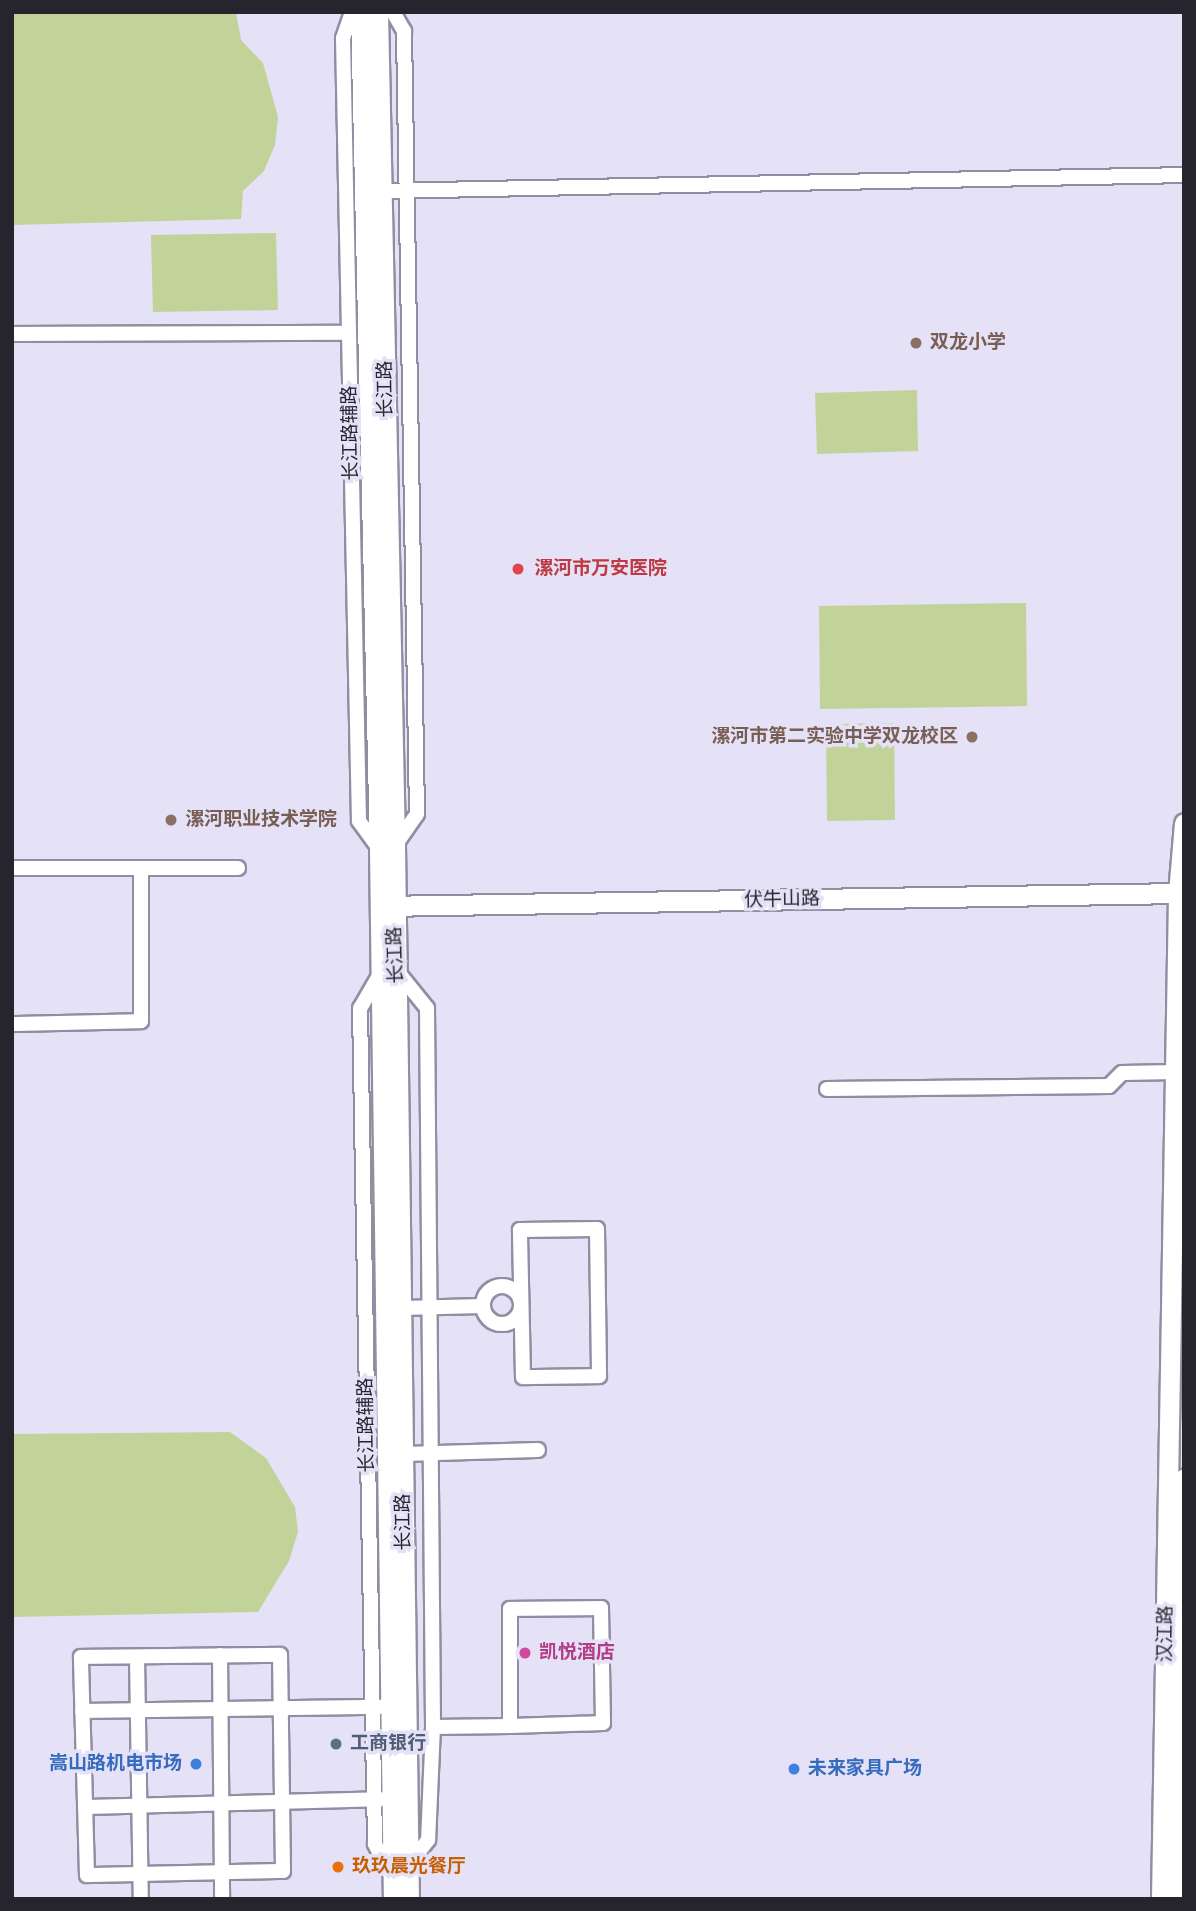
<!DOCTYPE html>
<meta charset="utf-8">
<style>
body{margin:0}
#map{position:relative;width:1196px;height:1911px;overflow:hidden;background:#e5e1f6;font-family:"Varela Round","Noto Sans SC",sans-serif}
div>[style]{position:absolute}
.green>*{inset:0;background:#c2d39a}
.roads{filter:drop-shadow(2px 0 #918ea1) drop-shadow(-2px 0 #918ea1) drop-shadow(0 2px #918ea1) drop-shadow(0 -2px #918ea1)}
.street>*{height:14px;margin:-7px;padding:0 7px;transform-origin:7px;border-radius:7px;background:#fff}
.street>.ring{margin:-7px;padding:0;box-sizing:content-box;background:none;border:14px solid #fff;border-radius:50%}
.secondary>*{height:19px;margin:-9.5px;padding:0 9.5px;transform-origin:9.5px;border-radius:9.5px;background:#fff}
.dots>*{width:19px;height:19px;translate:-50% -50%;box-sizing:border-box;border:4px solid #e5e1f6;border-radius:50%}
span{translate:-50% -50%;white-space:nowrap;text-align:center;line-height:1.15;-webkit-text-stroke:7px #e5e1f6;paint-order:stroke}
.education-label{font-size:19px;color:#785e54;font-weight:700}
.left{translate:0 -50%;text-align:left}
.right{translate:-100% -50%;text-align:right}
.street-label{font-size:19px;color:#26242c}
.health-label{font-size:19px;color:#be3a42;font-weight:700}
.hotel-label{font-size:19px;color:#b23c85;font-weight:700}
.service-label{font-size:19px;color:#4e5e75;font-weight:700}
.shop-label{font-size:19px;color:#366cbe;font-weight:700}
.food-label{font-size:19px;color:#c56008;font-weight:700}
.frame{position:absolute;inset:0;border:14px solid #26242c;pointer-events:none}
</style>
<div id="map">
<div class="green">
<div style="clip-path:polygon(236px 12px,241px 40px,263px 63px,278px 117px,275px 145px,264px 171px,243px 191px,241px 219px,12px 225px,12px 14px)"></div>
<div style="clip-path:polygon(276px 233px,278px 310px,153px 312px,151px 235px)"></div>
<div style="clip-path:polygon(917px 390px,918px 451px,817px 454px,815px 393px)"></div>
<div style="clip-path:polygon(1026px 603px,1027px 706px,820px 709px,819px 606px)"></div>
<div style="clip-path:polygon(894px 723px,895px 820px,827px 821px,826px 724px)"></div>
<div style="clip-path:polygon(230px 1432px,266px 1458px,295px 1507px,298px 1532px,289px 1561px,258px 1612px,12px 1617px,12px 1434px)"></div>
</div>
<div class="roads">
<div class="street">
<div style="left:352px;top:12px;width:28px;rotate:109deg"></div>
<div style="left:343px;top:38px;width:783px;rotate:88.83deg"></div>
<div style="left:359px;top:821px;width:34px;rotate:54deg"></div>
<div style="left:393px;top:12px;width:22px;rotate:60deg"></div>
<div style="left:404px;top:31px;width:783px;rotate:89.05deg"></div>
<div style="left:417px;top:814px;width:38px;rotate:125deg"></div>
<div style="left:383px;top:191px;width:801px;rotate:-1.14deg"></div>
<div style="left:12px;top:334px;width:337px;rotate:-0.2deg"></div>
<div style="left:12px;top:868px;width:226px"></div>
<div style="left:397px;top:971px;width:48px;rotate:51deg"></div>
<div style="left:427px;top:1008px;width:719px;rotate:89.52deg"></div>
<div style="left:433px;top:1727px;width:113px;rotate:92.5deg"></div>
<div style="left:428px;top:1840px;width:33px;rotate:128deg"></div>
<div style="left:380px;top:974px;width:39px;rotate:120deg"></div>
<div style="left:360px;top:1008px;width:836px;rotate:88.97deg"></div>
<div style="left:375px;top:1844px;width:35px;rotate:63deg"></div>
<div style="left:12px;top:1024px;width:129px;rotate:-1.3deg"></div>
<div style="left:141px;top:1021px;width:153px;rotate:-90deg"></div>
<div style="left:827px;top:1089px;width:282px;rotate:-0.6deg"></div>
<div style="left:1109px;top:1086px;width:18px;rotate:-45deg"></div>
<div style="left:1122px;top:1073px;width:54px;rotate:-1.1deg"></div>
<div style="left:597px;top:1229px;width:147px;rotate:89.2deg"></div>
<div style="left:599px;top:1376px;width:76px;rotate:179.2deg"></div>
<div style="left:523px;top:1377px;width:147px;rotate:-91.2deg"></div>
<div style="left:520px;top:1230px;width:77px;rotate:-0.7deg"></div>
<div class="ring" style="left:483px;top:1286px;width:24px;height:24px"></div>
<div style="left:402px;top:1308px;width:81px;rotate:-1.4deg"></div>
<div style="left:403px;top:1454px;width:135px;rotate:-1.7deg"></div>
<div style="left:220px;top:1655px;width:244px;rotate:89.5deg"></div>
<div style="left:280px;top:1655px;width:216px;rotate:89.2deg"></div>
<div style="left:283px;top:1871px;width:196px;rotate:178.8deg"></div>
<div style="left:87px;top:1875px;width:218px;rotate:-91.6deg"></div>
<div style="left:81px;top:1657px;width:199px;rotate:-0.6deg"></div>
<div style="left:137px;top:1657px;width:242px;rotate:89.1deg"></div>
<div style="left:82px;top:1711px;width:300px;rotate:-0.8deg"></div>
<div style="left:433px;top:1727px;width:77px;rotate:-0.7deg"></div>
<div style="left:510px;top:1726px;width:93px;rotate:-1.8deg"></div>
<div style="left:603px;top:1723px;width:115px;rotate:-91deg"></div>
<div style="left:601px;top:1608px;width:91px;rotate:179.4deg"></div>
<div style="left:510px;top:1609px;width:117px;rotate:90deg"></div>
<div style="left:85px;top:1807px;width:296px;rotate:-1.5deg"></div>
</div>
<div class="secondary">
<div style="left:360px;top:12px;width:837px;rotate:88.7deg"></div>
<div style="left:379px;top:849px;width:1050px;rotate:89.24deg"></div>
<div style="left:378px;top:12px;width:833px;rotate:88.83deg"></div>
<div style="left:395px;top:845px;width:1054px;rotate:89.24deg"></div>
<div style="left:381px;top:906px;width:803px;rotate:-0.93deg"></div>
<div style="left:1161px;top:1899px;width:1006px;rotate:-89.03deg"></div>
<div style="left:1178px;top:893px;width:70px;rotate:-85.1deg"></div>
<div style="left:1174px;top:1899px;width:421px;rotate:-88.6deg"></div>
</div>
</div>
<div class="dots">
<div style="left:916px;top:343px;background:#8d6e63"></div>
<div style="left:518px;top:569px;background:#e0444e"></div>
<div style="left:972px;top:737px;background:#8d6e63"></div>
<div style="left:171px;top:820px;background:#8d6e63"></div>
<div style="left:525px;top:1653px;background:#d1479c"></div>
<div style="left:336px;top:1744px;background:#5c6f8a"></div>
<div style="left:196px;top:1764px;background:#3f7fe0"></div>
<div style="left:794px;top:1769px;background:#3f7fe0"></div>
<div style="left:338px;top:1867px;background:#e8710a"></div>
</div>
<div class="education-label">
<span class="left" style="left:930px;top:343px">双龙小学</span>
<span class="right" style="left:958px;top:737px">漯河市第二实验中学双龙校区</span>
<span class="left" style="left:185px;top:820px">漯河职业技术学院</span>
</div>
<div class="street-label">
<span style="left:386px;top:389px;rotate:-91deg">长江路</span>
<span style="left:351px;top:433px;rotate:-91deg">长江路辅路</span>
<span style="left:782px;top:900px;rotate:-1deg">伏牛山路</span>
<span style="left:396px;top:955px;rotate:-92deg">长江路</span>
<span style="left:367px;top:1425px;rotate:-91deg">长江路辅路</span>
<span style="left:404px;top:1522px;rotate:-91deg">长江路</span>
<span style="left:1166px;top:1634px;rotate:-89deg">汉江路</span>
</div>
<div class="health-label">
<span class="left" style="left:534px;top:569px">漯河市万安医院</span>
</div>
<div class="hotel-label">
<span class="left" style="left:539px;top:1653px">凯悦酒店</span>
</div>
<div class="service-label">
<span class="left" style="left:350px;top:1744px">工商银行</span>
</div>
<div class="shop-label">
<span class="right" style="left:182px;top:1764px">嵩山路机电市场</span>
<span class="left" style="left:808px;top:1769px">未来家具广场</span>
</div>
<div class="food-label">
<span class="left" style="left:352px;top:1867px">玖玖晨光餐厅</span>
</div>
<div class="frame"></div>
</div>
